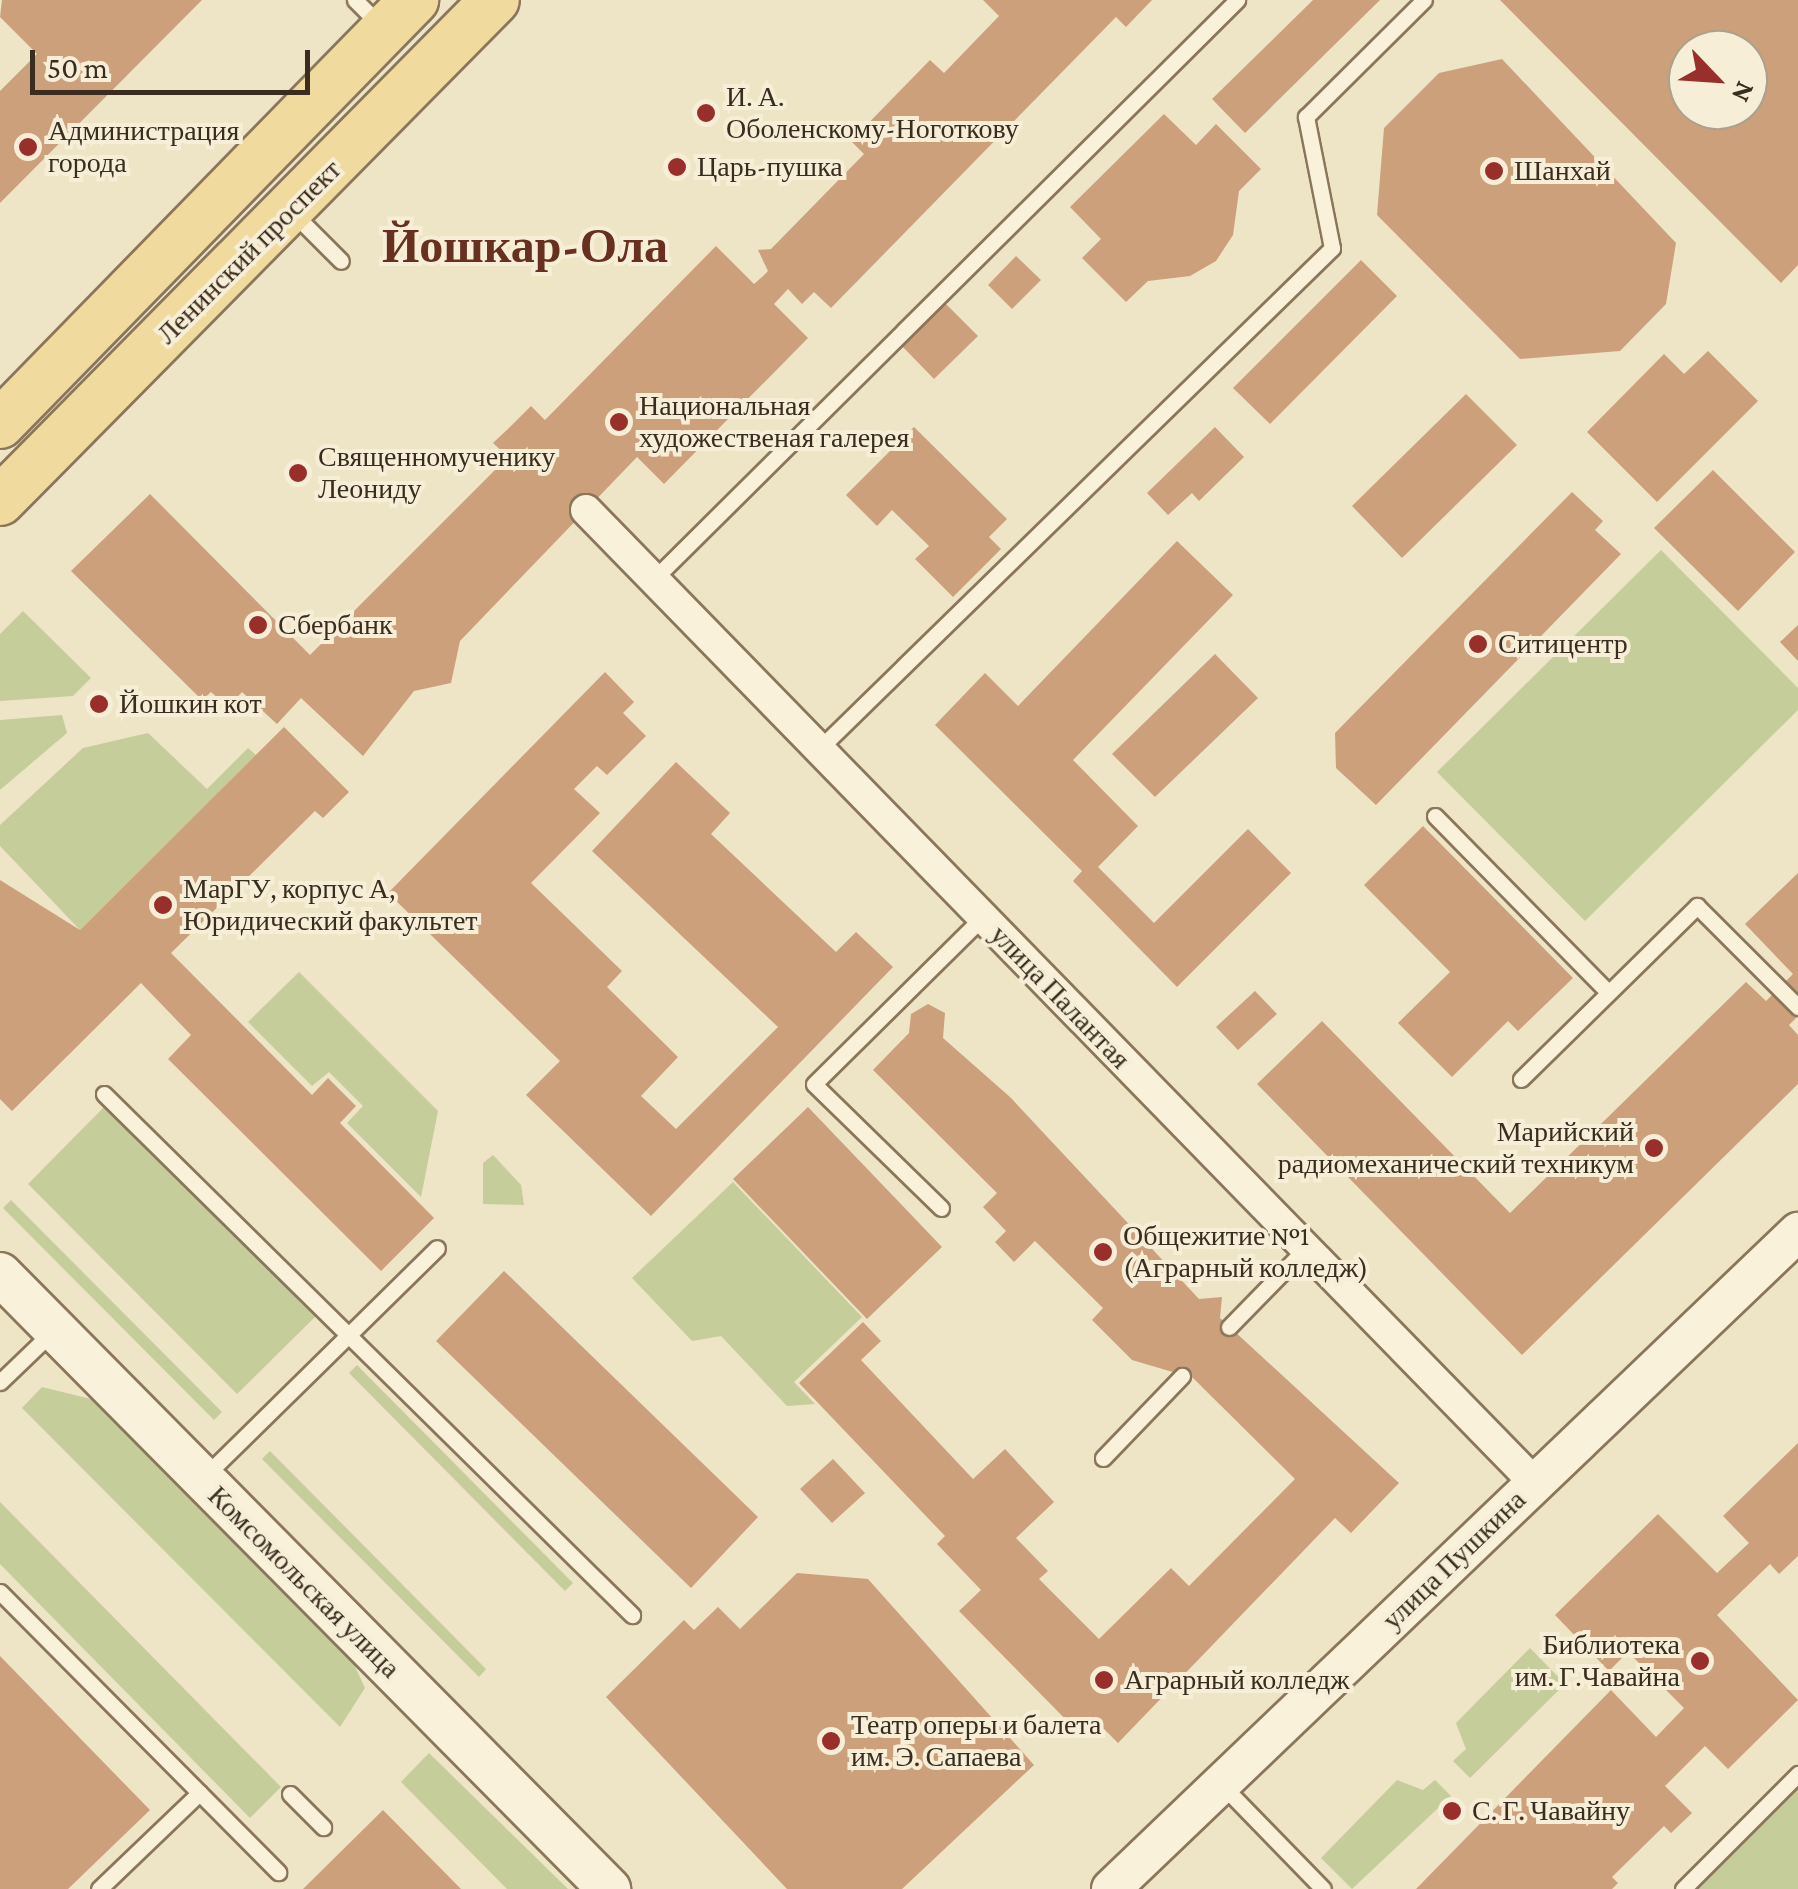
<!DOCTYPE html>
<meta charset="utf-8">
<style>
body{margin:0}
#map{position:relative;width:1798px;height:1889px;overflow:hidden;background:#eee4c6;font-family:"Crimson Pro",serif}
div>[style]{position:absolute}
.green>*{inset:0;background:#c5cd9a}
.building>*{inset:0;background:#cda07c}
.roads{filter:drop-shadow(2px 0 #8a765b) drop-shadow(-2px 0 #8a765b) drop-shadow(0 2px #8a765b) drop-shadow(0 -2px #8a765b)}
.service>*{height:15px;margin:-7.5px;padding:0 7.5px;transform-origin:7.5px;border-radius:7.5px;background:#f9f1d9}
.minor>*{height:30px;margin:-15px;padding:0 15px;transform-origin:15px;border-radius:15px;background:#f9f1d9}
.tertiary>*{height:38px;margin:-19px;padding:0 19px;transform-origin:19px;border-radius:19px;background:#f9f1d9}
.secondary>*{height:42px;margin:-21px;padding:0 21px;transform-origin:21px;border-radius:21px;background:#f9f1d9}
.primary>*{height:48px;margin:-24px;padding:0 24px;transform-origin:24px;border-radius:24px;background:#f1da9e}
.dots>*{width:28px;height:28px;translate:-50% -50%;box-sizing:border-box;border:5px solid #f6eed6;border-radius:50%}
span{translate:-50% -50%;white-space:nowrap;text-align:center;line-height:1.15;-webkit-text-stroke:8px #f6eed6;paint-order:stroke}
.poi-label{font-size:28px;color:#3a2d1f}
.left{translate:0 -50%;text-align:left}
.right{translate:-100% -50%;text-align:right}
.street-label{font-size:28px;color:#3a2d1f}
.town-label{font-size:48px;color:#67301f;font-weight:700}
.north{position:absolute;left:1668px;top:30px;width:100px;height:100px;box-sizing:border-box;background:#f6eed6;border:2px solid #aba18d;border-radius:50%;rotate:115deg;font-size:28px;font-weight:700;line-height:40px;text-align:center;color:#3a2d1f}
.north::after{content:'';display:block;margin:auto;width:35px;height:45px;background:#992f2b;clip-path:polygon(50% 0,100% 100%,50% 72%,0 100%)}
.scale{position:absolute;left:30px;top:50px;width:280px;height:45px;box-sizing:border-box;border:5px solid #3a2d1f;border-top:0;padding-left:12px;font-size:30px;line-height:35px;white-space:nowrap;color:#3a2d1f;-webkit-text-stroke:8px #f6eed6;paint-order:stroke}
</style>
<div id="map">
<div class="green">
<div style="clip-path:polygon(1661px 550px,1798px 688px,1798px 710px,1585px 921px,1437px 772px)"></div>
<div style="clip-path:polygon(23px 611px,91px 678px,73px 696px,0 701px,0 634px)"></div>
<div style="clip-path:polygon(62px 715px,67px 733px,0 790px,0 720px)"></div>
<div style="clip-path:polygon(148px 733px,207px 789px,248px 748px,256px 755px,80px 930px,0 846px,0 825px,83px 748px)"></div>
<div style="clip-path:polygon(299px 972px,438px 1111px,421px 1197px,347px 1123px,363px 1106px,329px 1072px,312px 1086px,248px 1022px)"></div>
<div style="clip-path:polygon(106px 1105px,316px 1316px,237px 1394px,28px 1184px)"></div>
<div style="clip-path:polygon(493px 1155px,521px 1185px,524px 1205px,483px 1204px,483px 1163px)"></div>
<div style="clip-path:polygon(733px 1182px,862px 1317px,794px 1382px,815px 1404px,787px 1406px,721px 1336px,692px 1341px,632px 1278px)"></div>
<div style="clip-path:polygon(11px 1200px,222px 1412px,214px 1420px,3px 1208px)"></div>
<div style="clip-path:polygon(357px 1365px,573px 1583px,565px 1591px,349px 1373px)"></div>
<div style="clip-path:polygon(42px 1387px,95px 1400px,351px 1658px,365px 1688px,340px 1727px,22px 1408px)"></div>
<div style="clip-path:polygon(270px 1451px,486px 1669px,479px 1677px,262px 1459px)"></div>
<div style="clip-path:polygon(0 1502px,281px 1787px,250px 1818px,0 1564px)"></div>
<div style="clip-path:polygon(1530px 1648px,1565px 1684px,1470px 1778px,1453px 1761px,1466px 1749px,1456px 1723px)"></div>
<div style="clip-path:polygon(429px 1753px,568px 1889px,507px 1889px,401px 1782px)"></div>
<div style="clip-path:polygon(1397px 1780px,1423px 1790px,1435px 1780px,1451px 1796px,1352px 1889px,1321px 1858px)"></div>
<div style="clip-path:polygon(1798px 1784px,1798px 1889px,1693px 1889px)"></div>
</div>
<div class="building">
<div style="clip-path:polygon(202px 0,0 203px,0 91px,37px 54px,0 17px,2px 0)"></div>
<div style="clip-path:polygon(983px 0,1152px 0,1126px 27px,1116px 17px,831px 308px,814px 292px,802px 304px,788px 289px,774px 304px,808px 338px,664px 484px,637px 457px,460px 641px,451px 683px,414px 691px,363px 756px,301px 698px,277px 724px,242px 692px,228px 707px,211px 692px,202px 700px,71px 571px,150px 494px,310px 655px,508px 457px,493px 443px,512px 425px,531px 406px,545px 420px,716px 246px,754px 284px,762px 277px,768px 271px,758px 250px,771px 249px,864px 154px,851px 141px,930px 60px,944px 73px,999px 16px)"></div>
<div style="clip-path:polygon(1313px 0,1380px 0,1245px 133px,1212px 99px)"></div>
<div style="clip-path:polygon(evenodd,1500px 0,1798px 0,1798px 265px,1781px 283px,1500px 0,1688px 50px,1748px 50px,1748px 110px,1688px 110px,1688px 50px)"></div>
<div style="clip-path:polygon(1502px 59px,1676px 243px,1666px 304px,1620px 351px,1520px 359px,1377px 215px,1384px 128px,1439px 73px)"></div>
<div style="clip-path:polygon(1164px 114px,1196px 145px,1216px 124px,1261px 169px,1239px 191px,1233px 235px,1216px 261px,1190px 276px,1148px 281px,1126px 302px,1082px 258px,1101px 239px,1070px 207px)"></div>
<div style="clip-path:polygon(1016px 256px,1041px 280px,1012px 309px,988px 285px)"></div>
<div style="clip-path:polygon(1361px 260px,1397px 296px,1270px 424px,1233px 388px)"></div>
<div style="clip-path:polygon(943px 301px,978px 336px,934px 379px,900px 344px)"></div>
<div style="clip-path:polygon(1708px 351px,1758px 401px,1657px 502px,1587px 432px,1664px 354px,1684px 374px)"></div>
<div style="clip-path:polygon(1466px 394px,1517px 445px,1402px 558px,1352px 506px)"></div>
<div style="clip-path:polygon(914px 427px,1007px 519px,989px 537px,1001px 549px,953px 597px,915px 559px,929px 546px,892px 510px,877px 526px,846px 495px)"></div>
<div style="clip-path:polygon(1215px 427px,1244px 457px,1199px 501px,1192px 493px,1168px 515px,1147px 493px)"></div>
<div style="clip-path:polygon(1713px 470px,1795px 552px,1738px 611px,1654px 528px)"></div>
<div style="clip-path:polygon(1572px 492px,1603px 521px,1595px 530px,1621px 554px,1376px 805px,1336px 768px,1335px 733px)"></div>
<div style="clip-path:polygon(1177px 541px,1233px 595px,1073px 760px,1138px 826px,1098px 867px,1154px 923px,1248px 829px,1291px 873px,1177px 987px,1073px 881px,1082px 871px,935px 725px,985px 673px,1018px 706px)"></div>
<div style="clip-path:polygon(1798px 625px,1798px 661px,1780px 642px)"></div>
<div style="clip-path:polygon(1215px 654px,1258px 698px,1155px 797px,1112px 754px)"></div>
<div style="clip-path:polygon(605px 672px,634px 702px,623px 713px,646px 736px,607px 775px,597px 766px,574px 789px,600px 813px,531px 883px,622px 971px,607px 987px,678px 1057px,641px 1096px,676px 1129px,778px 1027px,592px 851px,676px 762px,730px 813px,711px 834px,836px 952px,856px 932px,893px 967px,651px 1216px,526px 1095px,560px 1061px,388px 893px)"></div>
<div style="clip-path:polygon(284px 727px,349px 792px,323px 818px,315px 811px,171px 953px,312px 1095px,328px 1078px,356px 1106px,340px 1123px,434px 1218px,381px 1271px,168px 1059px,191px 1035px,141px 983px,12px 1111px,0 1099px,0 880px,80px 930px)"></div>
<div style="clip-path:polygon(1423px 826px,1573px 978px,1518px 1031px,1508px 1021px,1452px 1077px,1398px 1023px,1450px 972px,1364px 885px)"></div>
<div style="clip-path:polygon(1798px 873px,1798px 1016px,1789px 1025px,1798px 1035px,1798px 1084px,1522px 1355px,1257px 1084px,1322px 1021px,1510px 1213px,1746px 982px,1766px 1001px,1793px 974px,1745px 924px)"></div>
<div style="clip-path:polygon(1255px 991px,1277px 1014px,1238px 1050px,1216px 1027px)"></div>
<div style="clip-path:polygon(928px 1004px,945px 1013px,943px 1038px,1010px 1097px,1199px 1299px,1222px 1297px,1220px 1318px,1399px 1483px,1351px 1533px,1335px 1518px,1118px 1743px,1096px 1721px,1081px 1735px,959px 1611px,981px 1590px,937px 1544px,945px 1536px,799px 1383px,863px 1322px,881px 1341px,861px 1360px,973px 1479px,1005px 1449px,1054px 1502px,1016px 1538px,1048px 1571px,1039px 1579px,1099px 1639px,1171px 1568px,1189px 1586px,1295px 1479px,1193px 1378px,1132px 1360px,1092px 1320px,1103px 1308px,1035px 1241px,1014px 1262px,995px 1242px,1006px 1231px,983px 1207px,997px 1193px,873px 1070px,909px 1033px,911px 1014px)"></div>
<div style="clip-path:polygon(808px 1107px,942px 1247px,867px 1319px,733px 1179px)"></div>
<div style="clip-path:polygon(504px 1271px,758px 1517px,691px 1588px,436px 1341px)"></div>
<div style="clip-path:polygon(1798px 1443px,1798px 1556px,1779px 1574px,1770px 1564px,1717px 1615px,1798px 1700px,1728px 1769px,1705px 1746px,1665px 1786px,1692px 1813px,1671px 1833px,1664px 1826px,1612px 1877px,1618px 1883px,1612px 1889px,1416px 1889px,1611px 1690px,1656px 1737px,1684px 1708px,1628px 1652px,1609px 1671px,1555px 1615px,1658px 1514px,1717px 1573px,1749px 1543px,1723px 1516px)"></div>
<div style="clip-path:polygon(833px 1459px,865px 1493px,832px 1523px,800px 1489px)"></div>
<div style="clip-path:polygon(797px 1573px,868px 1579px,1034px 1765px,902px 1889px,787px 1889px,606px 1697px,684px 1620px,694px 1630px,718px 1607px,740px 1629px)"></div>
<div style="clip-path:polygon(0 1656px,150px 1810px,68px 1889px,0 1889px)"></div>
<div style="clip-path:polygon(383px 1810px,461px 1889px,303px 1889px)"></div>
</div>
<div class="roads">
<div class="service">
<div style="left:355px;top:0;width:35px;rotate:45deg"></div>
<div style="left:292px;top:212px;width:69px;rotate:45deg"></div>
<div style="left:654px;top:579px;width:822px;rotate:-44.8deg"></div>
<div style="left:819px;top:749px;width:717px;rotate:-44.32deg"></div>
<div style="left:1332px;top:248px;width:134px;rotate:-101.2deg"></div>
<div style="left:1306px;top:117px;width:166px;rotate:-44.8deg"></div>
<div style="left:1435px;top:816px;width:247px;rotate:45.5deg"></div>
<div style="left:1521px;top:1079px;width:247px;rotate:-44.5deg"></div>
<div style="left:1697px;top:906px;width:143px;rotate:45deg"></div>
<div style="left:104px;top:1094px;width:742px;rotate:44.62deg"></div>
<div style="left:941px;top:1208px;width:177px;rotate:-135.7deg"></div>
<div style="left:814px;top:1084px;width:238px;rotate:-44.7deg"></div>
<div style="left:1229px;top:1327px;width:110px;rotate:-45.7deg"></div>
<div style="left:0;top:1382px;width:71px;rotate:-43.9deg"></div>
<div style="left:1103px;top:1458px;width:114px;rotate:-46.1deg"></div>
<div style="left:205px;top:1476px;width:325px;rotate:-44.5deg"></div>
<div style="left:0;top:1592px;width:395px;rotate:45.2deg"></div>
<div style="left:1221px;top:1784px;width:146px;rotate:45.8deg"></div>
<div style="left:290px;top:1794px;width:47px;rotate:45deg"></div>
<div style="left:99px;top:1889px;width:139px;rotate:-43.8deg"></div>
<div style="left:1683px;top:1889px;width:163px;rotate:-45deg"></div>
</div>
<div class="minor">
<div style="left:586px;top:510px;width:1359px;rotate:45.72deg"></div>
</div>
<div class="tertiary">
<div style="left:1111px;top:1889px;width:951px;rotate:-43.72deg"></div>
</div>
<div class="secondary">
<div style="left:0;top:1274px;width:866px;rotate:45.28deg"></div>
</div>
<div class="primary">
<div style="left:0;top:424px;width:593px;rotate:-45.68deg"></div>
<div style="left:0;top:501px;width:704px;rotate:-45.35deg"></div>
</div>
</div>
<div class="dots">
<div style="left:706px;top:113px;background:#992f2b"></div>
<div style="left:28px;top:147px;background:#992f2b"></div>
<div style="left:677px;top:167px;background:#992f2b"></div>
<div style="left:1494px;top:171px;background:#992f2b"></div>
<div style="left:619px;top:422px;background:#992f2b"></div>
<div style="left:298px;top:473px;background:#992f2b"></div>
<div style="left:258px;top:625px;background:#992f2b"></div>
<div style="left:1478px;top:644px;background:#992f2b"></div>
<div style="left:99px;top:704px;background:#992f2b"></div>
<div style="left:163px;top:905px;background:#992f2b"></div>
<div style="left:1654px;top:1148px;background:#992f2b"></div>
<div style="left:1103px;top:1252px;background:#992f2b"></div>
<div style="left:1700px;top:1661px;background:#992f2b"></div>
<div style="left:1104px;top:1680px;background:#992f2b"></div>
<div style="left:831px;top:1741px;background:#992f2b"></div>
<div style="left:1452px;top:1811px;background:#992f2b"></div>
</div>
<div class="poi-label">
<span class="left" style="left:726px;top:113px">И. А.<br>Оболенскому-Ноготкову</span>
<span class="left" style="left:48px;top:147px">Администрация<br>города</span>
<span class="left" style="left:697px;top:167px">Царь-пушка</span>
<span class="left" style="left:1514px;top:171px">Шанхай</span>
<span class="left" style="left:639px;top:422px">Национальная<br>художественая галерея</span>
<span class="left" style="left:318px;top:473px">Священномученику<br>Леониду</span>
<span class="left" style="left:278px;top:625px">Сбербанк</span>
<span class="left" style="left:1498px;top:644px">Ситицентр</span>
<span class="left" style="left:119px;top:704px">Йошкин кот</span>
<span class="left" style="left:183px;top:905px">МарГУ, корпус А,<br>Юридический факультет</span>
<span class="right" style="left:1634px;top:1148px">Марийский<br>радиомеханический техникум</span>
<span class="left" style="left:1123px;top:1252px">Общежитие №1<br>(Аграрный колледж)</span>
<span class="right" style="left:1680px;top:1661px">Библиотека<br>им. Г.Чавайна</span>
<span class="left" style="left:1124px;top:1680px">Аграрный колледж</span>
<span class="left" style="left:851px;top:1741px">Театр оперы и балета<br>им. Э. Сапаева</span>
<span class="left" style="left:1472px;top:1811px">С. Г. Чавайну</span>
</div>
<div class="street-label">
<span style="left:249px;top:252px;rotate:-45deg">Ленинский проспект</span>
<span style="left:1060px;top:997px;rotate:46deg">улица Палантая</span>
<span style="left:1454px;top:1560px;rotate:-44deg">улица Пушкина</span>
<span style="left:304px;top:1582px;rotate:45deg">Комсомольская улица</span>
</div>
<div class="town-label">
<span style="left:525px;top:246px">Йошкар-Ола</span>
</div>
<div class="north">N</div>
<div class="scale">50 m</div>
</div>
